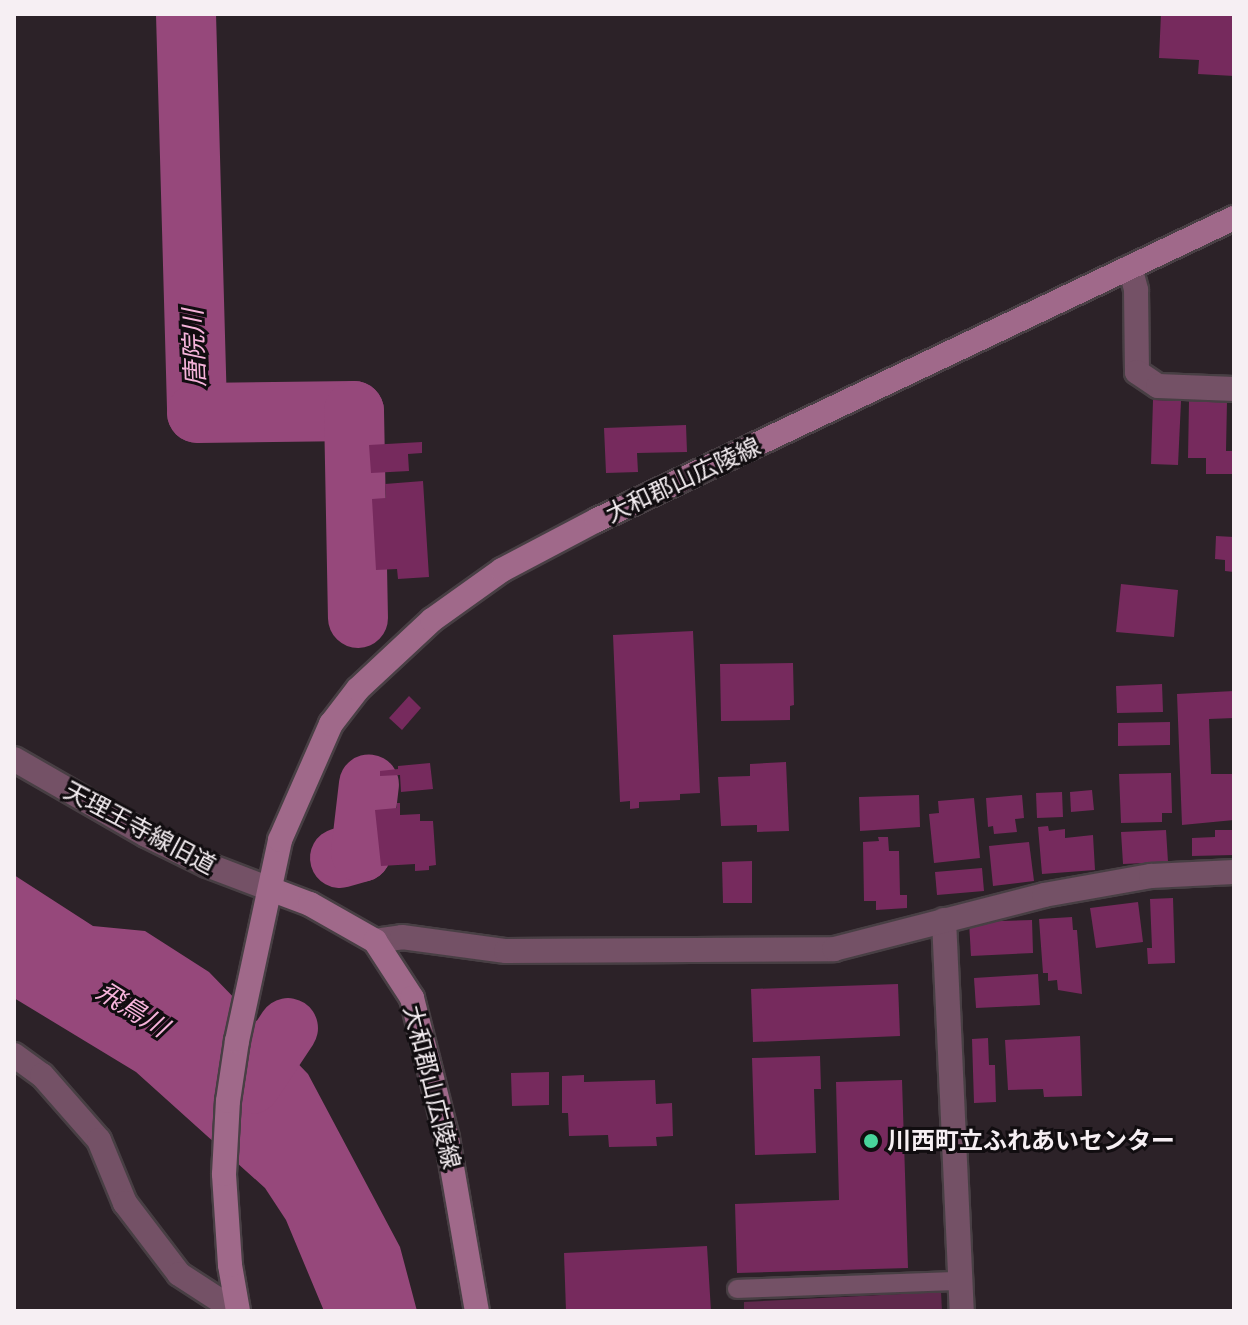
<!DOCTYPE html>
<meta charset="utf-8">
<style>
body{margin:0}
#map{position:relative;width:1248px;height:1325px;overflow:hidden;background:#2c2228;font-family:"DM Sans","Noto Sans JP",sans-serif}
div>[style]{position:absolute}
.green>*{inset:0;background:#5f294c}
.water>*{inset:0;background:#96487b}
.river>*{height:60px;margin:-30px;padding:0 30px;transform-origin:30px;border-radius:30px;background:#96487b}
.building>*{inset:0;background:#762a5d}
.roads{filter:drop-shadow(2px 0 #483f44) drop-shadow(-2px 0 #483f44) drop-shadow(0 2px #483f44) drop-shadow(0 -2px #483f44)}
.lane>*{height:18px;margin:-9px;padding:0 9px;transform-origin:9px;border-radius:9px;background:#745166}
.street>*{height:24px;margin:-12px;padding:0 12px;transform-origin:12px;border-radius:12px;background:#745166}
.secondary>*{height:24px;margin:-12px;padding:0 12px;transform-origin:12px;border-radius:12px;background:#a0698a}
.dots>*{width:22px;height:22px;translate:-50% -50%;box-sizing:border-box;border:4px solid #110d10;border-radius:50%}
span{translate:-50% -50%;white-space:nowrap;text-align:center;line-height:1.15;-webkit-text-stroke:6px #110d10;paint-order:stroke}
.street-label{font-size:24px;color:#f6eff3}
.poi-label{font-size:24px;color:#f6eff3;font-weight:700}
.left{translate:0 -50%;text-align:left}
.water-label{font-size:26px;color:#f6b4db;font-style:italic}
.frame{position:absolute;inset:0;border:16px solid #f6eff3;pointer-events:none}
</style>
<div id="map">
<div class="green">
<div style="clip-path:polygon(941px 1292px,942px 1311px,744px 1311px,744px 1302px)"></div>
</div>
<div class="water">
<div style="clip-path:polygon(14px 875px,93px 926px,145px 931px,209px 972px,308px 1074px,400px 1247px,417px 1311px,324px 1311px,286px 1220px,265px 1188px,136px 1072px,14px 998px)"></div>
</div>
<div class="river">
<div style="left:186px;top:14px;width:399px;rotate:88.4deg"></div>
<div style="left:197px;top:413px;width:157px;rotate:-0.7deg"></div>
<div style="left:354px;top:411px;width:207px;rotate:88.9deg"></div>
<div style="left:340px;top:858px;width:22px;rotate:-16deg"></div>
<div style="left:361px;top:852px;width:68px;rotate:-83.3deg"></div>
<div style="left:251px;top:1084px;width:67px;rotate:-56.5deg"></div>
</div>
<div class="building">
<div style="clip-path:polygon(1161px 14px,1234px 14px,1234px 76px,1198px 74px,1199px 60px,1159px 58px)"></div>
<div style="clip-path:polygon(1153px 400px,1181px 401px,1178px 465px,1151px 464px)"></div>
<div style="clip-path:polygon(1189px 401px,1227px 401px,1226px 451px,1234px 451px,1234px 474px,1206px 474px,1206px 458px,1188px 458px)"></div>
<div style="clip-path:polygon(686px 425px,687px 452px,637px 453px,638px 472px,606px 473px,604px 428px)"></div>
<div style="clip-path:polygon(422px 442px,422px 453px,408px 454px,409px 471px,371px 473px,369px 445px)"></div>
<div style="clip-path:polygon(423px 481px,429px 577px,398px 579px,397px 569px,376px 570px,372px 499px,386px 498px,385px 484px)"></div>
<div style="clip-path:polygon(1216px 536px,1234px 537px,1234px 572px,1225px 571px,1225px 560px,1215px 559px)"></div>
<div style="clip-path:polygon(1121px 584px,1178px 590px,1174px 637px,1116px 632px)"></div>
<div style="clip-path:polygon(693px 631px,700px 793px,680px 794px,680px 800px,639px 802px,639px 808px,630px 809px,630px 801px,620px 802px,613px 635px)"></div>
<div style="clip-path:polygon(793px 663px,794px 705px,790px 706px,790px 720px,721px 721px,720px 664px)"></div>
<div style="clip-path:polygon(1162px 684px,1163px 712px,1117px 713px,1116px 686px)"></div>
<div style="clip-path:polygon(1234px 691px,1234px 718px,1209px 719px,1211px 774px,1234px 774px,1234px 820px,1182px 825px,1177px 694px)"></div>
<div style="clip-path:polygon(409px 696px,421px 708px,402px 730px,389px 718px)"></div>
<div style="clip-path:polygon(1170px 722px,1170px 745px,1118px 746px,1118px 723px)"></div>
<div style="clip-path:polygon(786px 762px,789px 831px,757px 832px,757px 825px,721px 826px,718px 777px,750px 776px,750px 764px)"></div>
<div style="clip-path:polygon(430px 763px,433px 789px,401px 792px,400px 775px,380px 776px,380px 771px,398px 769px,398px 766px)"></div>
<div style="clip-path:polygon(1171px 773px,1172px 813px,1162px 813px,1162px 822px,1121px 823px,1119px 774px)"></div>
<div style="clip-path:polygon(1092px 790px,1094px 810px,1071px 812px,1070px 792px)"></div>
<div style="clip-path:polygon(1062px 792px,1063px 817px,1037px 818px,1036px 793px)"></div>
<div style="clip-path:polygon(919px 795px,920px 827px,860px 831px,859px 797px)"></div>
<div style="clip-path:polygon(1022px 795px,1024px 818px,1015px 819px,1017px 832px,994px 834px,993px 826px,988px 827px,986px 798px)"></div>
<div style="clip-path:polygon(974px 798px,980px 858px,934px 863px,929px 814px,939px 813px,938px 801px)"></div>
<div style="clip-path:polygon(397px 803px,400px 803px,400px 815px,420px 814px,420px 821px,433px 821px,436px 865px,429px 866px,429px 870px,415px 871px,415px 864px,381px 866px,375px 810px,397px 808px)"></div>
<div style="clip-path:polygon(1048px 826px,1049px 831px,1065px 829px,1065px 838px,1093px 835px,1095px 870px,1042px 874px,1038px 827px)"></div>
<div style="clip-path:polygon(1166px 830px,1168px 862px,1123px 864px,1121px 832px)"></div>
<div style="clip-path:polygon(1215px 830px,1234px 830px,1234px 855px,1192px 856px,1192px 838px,1215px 837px)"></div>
<div style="clip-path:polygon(878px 837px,888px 837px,889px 851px,899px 851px,900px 895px,907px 895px,907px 908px,876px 910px,876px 901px,864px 901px,863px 842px,879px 841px)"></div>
<div style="clip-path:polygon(1029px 842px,1034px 881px,993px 886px,989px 846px)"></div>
<div style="clip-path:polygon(752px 861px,752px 903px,723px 903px,722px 862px)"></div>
<div style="clip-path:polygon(982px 868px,984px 891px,937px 895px,935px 872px)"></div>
<div style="clip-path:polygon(1173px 898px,1175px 963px,1148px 964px,1147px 948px,1152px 948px,1150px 899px)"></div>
<div style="clip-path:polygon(1138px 902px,1143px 942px,1096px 948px,1090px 908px)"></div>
<div style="clip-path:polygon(1072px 917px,1073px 930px,1077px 930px,1082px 994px,1058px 990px,1057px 980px,1048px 981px,1048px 973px,1043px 973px,1039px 919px)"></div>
<div style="clip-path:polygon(1032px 920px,1033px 953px,971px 956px,969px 922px)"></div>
<div style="clip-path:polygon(1038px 974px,1040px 1005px,976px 1008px,974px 978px)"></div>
<div style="clip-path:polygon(898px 984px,900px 1036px,753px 1042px,751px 989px)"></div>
<div style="clip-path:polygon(1080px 1036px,1082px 1096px,1044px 1097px,1043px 1089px,1008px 1090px,1005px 1040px)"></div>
<div style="clip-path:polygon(988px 1038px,989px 1065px,995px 1065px,996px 1102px,974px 1103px,972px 1039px)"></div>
<div style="clip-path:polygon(820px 1056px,821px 1089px,814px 1089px,816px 1153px,755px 1155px,752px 1058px)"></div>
<div style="clip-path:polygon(549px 1072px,549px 1105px,512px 1106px,511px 1073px)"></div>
<div style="clip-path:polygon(584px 1075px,584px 1082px,655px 1080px,656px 1104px,672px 1103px,673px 1136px,656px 1137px,657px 1146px,609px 1147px,608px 1135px,569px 1136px,568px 1113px,562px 1113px,562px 1076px)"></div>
<div style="clip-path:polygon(902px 1080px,908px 1268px,737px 1273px,735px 1204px,839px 1200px,836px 1082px)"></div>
<div style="clip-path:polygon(707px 1246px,711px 1311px,566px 1311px,564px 1253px)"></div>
</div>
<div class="roads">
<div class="lane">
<div style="left:737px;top:1289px;width:223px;rotate:-2.1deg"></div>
</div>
<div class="street">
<div style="left:1130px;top:267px;width:24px;rotate:75deg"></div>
<div style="left:1136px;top:290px;width:82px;rotate:89.3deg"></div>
<div style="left:1137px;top:372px;width:25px;rotate:34deg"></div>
<div style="left:1158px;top:386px;width:76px;rotate:2.3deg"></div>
<div style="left:14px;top:759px;width:152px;rotate:29.9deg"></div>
<div style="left:146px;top:835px;width:68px;rotate:26.2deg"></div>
<div style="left:207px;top:865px;width:67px;rotate:20.9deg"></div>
<div style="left:944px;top:920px;width:391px;rotate:87.4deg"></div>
<div style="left:375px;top:941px;width:27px;rotate:-8deg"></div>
<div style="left:402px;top:937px;width:105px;rotate:7.7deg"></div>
<div style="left:506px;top:951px;width:328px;rotate:-0.3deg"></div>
<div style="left:834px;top:949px;width:217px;rotate:-14.4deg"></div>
<div style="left:1044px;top:895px;width:109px;rotate:-10.1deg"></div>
<div style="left:1151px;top:876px;width:83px;rotate:-2.8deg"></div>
<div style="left:14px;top:1055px;width:34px;rotate:36deg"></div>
<div style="left:42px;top:1075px;width:86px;rotate:48.8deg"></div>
<div style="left:99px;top:1140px;width:68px;rotate:67.6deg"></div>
<div style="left:125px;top:1203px;width:89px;rotate:52.7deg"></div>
<div style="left:179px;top:1274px;width:68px;rotate:33deg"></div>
</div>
<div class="secondary">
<div style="left:270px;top:889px;width:43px;rotate:20.6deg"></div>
<div style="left:310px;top:904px;width:75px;rotate:29.6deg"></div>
<div style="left:375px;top:941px;width:68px;rotate:57deg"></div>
<div style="left:412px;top:998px;width:144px;rotate:76deg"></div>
<div style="left:447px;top:1138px;width:176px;rotate:80.2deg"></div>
<div style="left:238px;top:1311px;width:47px;rotate:-99.9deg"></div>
<div style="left:230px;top:1265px;width:91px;rotate:-93.8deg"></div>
<div style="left:224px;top:1174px;width:73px;rotate:-86.9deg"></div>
<div style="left:228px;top:1101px;width:61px;rotate:-81.5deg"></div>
<div style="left:237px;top:1041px;width:206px;rotate:-77.9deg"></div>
<div style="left:280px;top:840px;width:127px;rotate:-66.3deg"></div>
<div style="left:331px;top:724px;width:44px;rotate:-52.4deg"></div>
<div style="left:358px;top:689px;width:101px;rotate:-43deg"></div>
<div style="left:432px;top:620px;width:86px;rotate:-35.5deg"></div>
<div style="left:502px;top:570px;width:107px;rotate:-27.8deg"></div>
<div style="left:597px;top:520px;width:705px;rotate:-25.37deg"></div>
</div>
</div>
<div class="dots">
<div style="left:871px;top:1141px;background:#49d49c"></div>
</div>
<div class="street-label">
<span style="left:683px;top:480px;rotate:-25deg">大和郡山広陵線</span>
<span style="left:140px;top:828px;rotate:28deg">天理王寺線旧道</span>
<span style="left:432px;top:1087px;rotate:76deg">大和郡山広陵線</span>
</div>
<div class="poi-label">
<span class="left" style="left:887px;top:1141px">川西町立ふれあいセンター</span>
</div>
<div class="water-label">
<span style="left:195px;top:348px;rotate:-92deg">唐院川</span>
<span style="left:132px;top:1010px;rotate:32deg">飛鳥川</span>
</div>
<div class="frame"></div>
</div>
